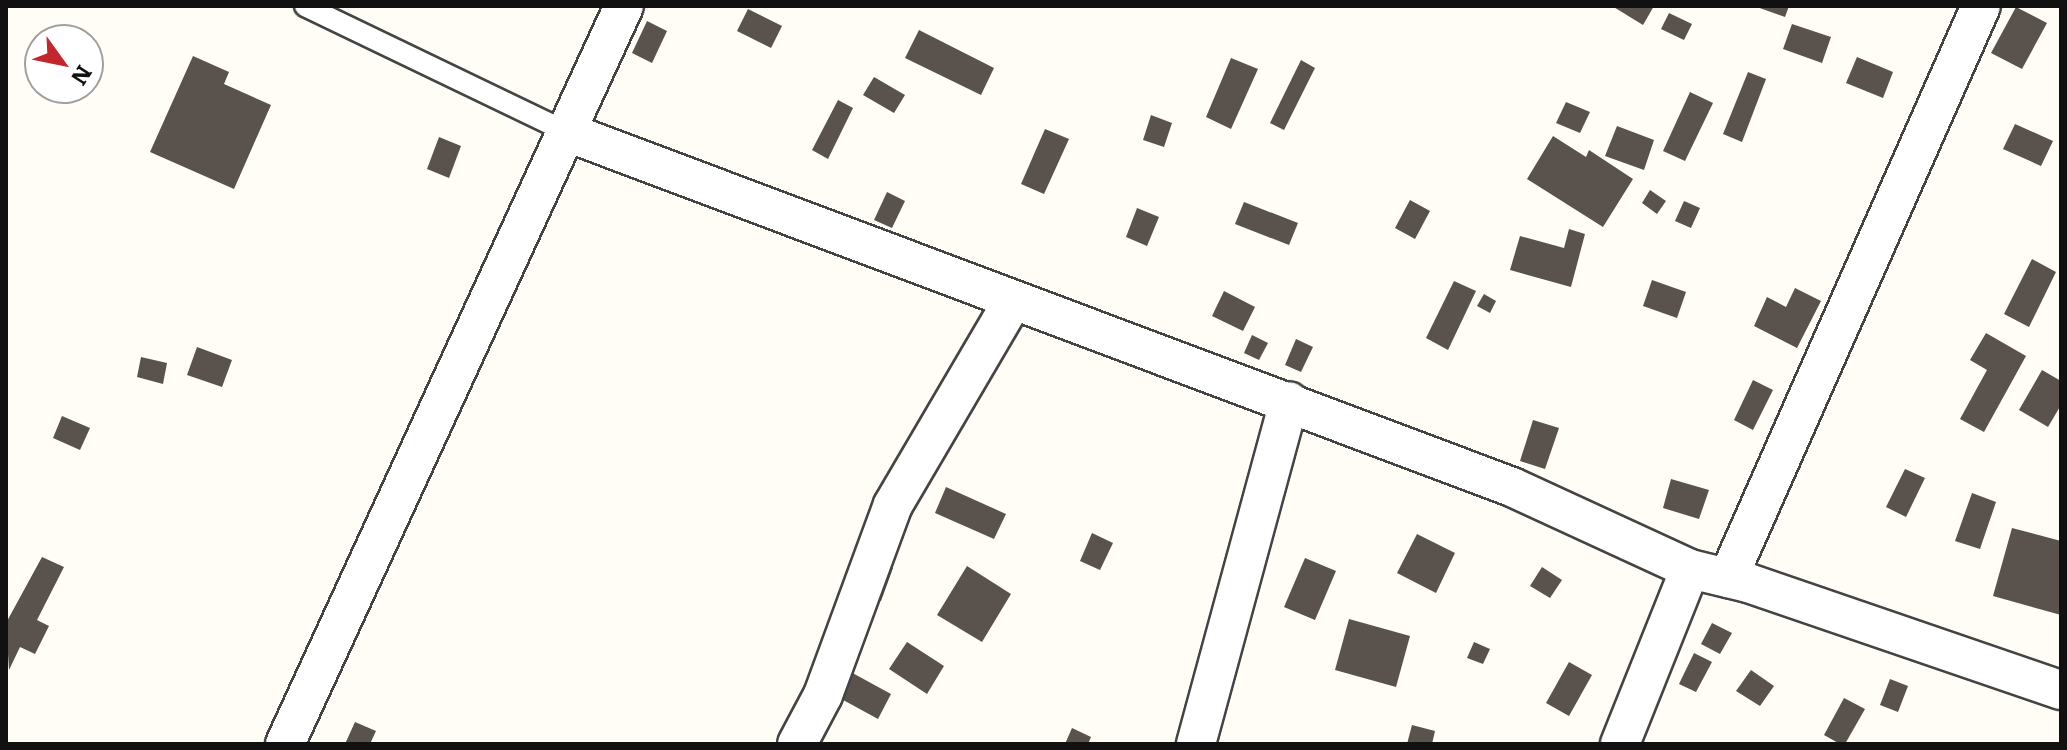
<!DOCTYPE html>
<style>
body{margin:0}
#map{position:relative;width:2067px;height:750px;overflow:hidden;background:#fffdf5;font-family:Literata,serif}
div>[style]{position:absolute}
.building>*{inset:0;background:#5a524d}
.roads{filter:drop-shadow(2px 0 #444) drop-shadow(-2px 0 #444) drop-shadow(0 2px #444) drop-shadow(0 -2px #444)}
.lane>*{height:20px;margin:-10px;padding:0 10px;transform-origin:10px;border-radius:10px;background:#fff}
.street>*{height:38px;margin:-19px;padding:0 19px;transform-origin:19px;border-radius:19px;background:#fff}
span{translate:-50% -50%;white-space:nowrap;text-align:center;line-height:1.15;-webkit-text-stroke:8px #fff;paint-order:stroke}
.frame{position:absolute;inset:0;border:8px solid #111;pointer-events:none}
.north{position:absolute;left:24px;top:24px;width:80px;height:80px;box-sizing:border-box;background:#fff;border:2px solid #a0a0a0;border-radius:50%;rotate:123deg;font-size:22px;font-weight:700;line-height:32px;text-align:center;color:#111}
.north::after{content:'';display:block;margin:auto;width:28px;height:36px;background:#c4262e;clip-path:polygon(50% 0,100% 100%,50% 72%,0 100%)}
</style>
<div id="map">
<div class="building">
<div style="clip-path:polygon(1612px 6px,1654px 6px,1643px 25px)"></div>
<div style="clip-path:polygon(1754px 6px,1789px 6px,1785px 17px)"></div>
<div style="clip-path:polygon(2016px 7px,2047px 23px,2022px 69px,1991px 53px)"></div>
<div style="clip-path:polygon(748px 9px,782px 26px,771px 48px,737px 31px)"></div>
<div style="clip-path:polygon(1669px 13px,1692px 24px,1684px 40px,1661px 29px)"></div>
<div style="clip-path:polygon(647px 21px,667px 31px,652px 63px,632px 53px)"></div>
<div style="clip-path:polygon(1792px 24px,1831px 37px,1822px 63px,1783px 49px)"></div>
<div style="clip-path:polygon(919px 30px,994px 68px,981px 95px,905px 58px)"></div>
<div style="clip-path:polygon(193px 56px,229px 72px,224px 84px,271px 105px,234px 189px,150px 152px)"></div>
<div style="clip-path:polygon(1857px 57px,1893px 72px,1883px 98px,1846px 83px)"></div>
<div style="clip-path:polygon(1231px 58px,1258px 69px,1231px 129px,1206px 117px)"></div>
<div style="clip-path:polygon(1301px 60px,1315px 68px,1284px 130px,1270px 123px)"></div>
<div style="clip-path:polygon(1748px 72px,1766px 79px,1742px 142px,1723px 134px)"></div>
<div style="clip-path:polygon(874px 77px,905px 95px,894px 113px,863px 95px)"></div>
<div style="clip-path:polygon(1690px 92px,1713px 103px,1685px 161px,1663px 151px)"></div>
<div style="clip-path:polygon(838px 100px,853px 108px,828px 159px,812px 150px)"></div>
<div style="clip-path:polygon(1566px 102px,1590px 112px,1580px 133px,1556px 123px)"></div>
<div style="clip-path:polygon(1151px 115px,1172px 123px,1164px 147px,1143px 140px)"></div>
<div style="clip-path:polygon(2015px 124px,2053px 141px,2041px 166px,2003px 149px)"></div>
<div style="clip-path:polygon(1617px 126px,1654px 140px,1644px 170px,1605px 156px)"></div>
<div style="clip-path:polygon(1045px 129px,1069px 139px,1044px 194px,1021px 184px)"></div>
<div style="clip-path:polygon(1553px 136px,1586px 157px,1589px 150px,1633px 179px,1603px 227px,1527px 179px)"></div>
<div style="clip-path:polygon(439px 137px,461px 146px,449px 178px,427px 169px)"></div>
<div style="clip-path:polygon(1650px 190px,1666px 201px,1657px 214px,1642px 203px)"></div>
<div style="clip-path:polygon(887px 192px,905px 201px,892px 228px,874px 220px)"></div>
<div style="clip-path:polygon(1410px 200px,1430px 211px,1415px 239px,1395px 228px)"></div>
<div style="clip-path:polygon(1684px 201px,1700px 208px,1691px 228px,1675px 221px)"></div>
<div style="clip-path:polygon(1244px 202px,1298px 223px,1289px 245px,1235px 224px)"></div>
<div style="clip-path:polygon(1137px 208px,1159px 217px,1147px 246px,1126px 237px)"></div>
<div style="clip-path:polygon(1569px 229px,1585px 234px,1571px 287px,1510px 270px,1520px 236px,1564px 248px)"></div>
<div style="clip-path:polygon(2032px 259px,2056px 272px,2029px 327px,2004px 314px)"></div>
<div style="clip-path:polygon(1652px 280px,1686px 292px,1677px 318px,1643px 306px)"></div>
<div style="clip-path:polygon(1454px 281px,1476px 291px,1448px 350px,1426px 338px)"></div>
<div style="clip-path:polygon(1795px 288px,1821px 301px,1797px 348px,1754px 326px,1767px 297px,1786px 307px)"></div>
<div style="clip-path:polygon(1224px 291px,1255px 307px,1243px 331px,1212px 316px)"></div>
<div style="clip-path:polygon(1484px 294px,1496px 301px,1490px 313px,1477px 306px)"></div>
<div style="clip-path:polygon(1986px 333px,2026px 356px,1984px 432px,1960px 419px,1987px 370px,1970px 360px)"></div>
<div style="clip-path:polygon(1252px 335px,1268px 343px,1259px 360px,1244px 353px)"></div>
<div style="clip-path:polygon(1296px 339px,1313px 347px,1301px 372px,1285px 365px)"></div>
<div style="clip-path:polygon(197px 347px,232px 360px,222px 387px,187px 375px)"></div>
<div style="clip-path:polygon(141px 357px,167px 363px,163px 384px,137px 377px)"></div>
<div style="clip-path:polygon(2042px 370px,2061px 381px,2061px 405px,2048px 427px,2019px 410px)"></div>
<div style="clip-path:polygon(1753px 380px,1773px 390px,1753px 430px,1734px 420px)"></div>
<div style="clip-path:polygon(62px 416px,90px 428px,80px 450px,53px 438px)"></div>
<div style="clip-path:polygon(1533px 420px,1559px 428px,1545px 469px,1520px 461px)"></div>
<div style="clip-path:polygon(1905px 469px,1925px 478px,1906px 517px,1886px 507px)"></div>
<div style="clip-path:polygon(1671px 479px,1709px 490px,1699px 519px,1663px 508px)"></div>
<div style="clip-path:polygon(946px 487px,1006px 514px,994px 539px,935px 513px)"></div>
<div style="clip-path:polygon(1972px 493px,1996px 502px,1980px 549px,1955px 541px)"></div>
<div style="clip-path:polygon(2012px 528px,2061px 541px,2061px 615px,1993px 596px)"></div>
<div style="clip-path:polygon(1092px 533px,1113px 543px,1100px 570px,1080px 561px)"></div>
<div style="clip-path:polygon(1417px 534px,1455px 553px,1436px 593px,1397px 573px)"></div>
<div style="clip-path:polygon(42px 557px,64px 567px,37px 620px,49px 626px,35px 654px,20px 647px,9px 670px,6px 623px)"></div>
<div style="clip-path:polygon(1305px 558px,1336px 571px,1315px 620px,1284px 607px)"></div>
<div style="clip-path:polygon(879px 562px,893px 568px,881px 601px,867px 596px)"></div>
<div style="clip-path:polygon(967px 566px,1011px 594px,982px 642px,937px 615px)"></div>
<div style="clip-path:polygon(1542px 567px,1562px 580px,1550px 598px,1530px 586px)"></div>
<div style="clip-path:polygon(1349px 619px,1410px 636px,1396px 687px,1335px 670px)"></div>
<div style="clip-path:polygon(1712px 623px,1732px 633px,1720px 654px,1701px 644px)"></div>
<div style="clip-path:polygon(907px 642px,944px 666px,927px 694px,889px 669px)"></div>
<div style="clip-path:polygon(1474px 642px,1490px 649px,1483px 664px,1467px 658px)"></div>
<div style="clip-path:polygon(1694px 653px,1712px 662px,1696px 692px,1679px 684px)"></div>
<div style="clip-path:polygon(1569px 662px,1592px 675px,1569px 716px,1546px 703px)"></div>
<div style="clip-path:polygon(847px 670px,891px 694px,878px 719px,834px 695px)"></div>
<div style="clip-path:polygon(1751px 670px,1774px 686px,1760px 706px,1736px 691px)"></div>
<div style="clip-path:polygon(1890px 679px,1908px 686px,1898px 712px,1880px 705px)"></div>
<div style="clip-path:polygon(1844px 698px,1865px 709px,1845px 744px,1840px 744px,1824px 735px)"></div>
<div style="clip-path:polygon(355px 722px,376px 731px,370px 744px,345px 744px)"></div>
<div style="clip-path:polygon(1412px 725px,1435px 731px,1432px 744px,1407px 744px)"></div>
<div style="clip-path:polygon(1072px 728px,1091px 737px,1088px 744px,1065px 744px)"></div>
</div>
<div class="roads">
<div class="lane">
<div style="left:305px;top:6px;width:291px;rotate:25.7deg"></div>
</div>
<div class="street">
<div style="left:567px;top:132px;width:1009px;rotate:20.59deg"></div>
<div style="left:1512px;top:487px;width:196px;rotate:24.7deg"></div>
<div style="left:1690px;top:569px;width:60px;rotate:13.6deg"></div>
<div style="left:1748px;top:583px;width:331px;rotate:18.9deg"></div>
<div style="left:1728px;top:578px;width:625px;rotate:-66.14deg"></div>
<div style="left:285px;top:744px;width:812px;rotate:-65.33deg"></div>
<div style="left:797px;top:744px;width:55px;rotate:-62deg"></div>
<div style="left:823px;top:695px;width:202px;rotate:-69.8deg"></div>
<div style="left:893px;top:505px;width:235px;rotate:-59.6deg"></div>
<div style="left:1196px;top:744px;width:355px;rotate:-74.8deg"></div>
<div style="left:1620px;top:744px;width:188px;rotate:-68.2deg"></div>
</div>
</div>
<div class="frame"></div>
<div class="north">N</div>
</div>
